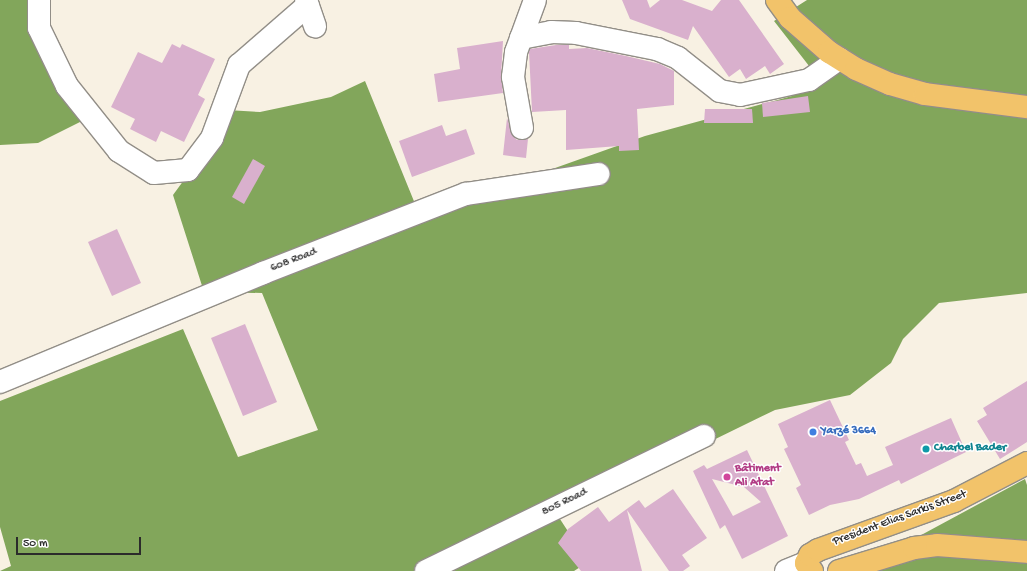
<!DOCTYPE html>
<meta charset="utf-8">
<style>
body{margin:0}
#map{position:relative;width:1027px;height:571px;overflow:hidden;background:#f8f1e3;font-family:"Gochi Hand",sans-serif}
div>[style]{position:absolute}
.forest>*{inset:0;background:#82a65b}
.building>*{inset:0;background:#d9b0cd}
.roads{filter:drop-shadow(1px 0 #928e87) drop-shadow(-1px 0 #928e87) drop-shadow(0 1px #928e87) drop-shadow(0 -1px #928e87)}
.minor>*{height:22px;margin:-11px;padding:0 11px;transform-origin:11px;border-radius:11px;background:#fff}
.major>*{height:22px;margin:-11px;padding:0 11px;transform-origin:11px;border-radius:11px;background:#f2c36a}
.dots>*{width:11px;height:11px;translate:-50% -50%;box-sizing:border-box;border:2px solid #fff;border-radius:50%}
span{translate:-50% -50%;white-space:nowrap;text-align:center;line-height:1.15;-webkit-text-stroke:3px #fff;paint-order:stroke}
.street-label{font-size:12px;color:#2b2b2b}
.shop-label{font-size:12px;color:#366cbe;font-weight:700}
.left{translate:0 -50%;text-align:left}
.culture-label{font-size:12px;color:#0d838f;font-weight:700}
.hotel-label{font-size:12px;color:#b23c85;font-weight:700}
.scale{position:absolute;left:16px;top:537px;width:125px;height:18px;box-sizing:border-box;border:2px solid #2b2b2b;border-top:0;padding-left:5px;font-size:12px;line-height:14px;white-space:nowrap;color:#2b2b2b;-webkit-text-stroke:3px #fff;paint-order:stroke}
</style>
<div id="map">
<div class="forest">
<div style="clip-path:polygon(0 0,33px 0,28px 15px,82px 121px,38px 143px,0 145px)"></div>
<div style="clip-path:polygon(807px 0,1027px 0,1027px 293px,939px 303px,903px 339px,891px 363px,850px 395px,775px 410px,558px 516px,588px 562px,574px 571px,0 571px,11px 566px,0 527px,0 401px,183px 329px,238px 457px,318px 430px,262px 293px,204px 292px,173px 195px,203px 154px,227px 110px,260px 112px,331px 97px,365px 81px,420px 216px,645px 136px,792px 96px,820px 80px,774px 21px)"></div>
<div style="clip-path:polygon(1025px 479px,1027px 485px,1027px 571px,837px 571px,899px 547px)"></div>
</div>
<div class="building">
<div style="clip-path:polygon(622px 0,647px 0,650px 8px,660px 0,682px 0,712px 11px,721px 0,739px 0,784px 64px,770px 74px,765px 66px,746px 79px,740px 69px,729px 77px,693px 26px,688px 40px,630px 19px)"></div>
<div style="clip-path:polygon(503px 41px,501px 76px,503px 93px,438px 102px,434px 74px,460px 69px,457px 48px)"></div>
<div style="clip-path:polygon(172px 44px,180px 48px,182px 44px,215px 59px,198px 95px,205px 99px,184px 142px,161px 131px,156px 142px,130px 129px,135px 119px,111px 107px,138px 52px,162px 63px)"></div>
<div style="clip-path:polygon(556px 45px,569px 45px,569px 49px,587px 48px,626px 56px,660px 64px,674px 71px,674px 105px,637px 109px,639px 150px,619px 151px,619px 146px,566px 150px,566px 110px,532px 112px,529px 52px,530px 49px)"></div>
<div style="clip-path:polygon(808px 96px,810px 112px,763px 117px,762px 103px)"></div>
<div style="clip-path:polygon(705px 109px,752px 109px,753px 123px,704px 123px)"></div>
<div style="clip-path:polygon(507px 118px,513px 136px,517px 140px,528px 139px,526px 158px,503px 155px)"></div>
<div style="clip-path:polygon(442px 125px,446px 136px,466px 129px,475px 154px,412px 177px,399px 141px)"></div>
<div style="clip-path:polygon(253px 159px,265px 166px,244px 204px,232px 197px)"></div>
<div style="clip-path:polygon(117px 229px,141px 283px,112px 296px,88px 242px)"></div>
<div style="clip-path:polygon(245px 324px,277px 402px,243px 416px,211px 338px)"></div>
<div style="clip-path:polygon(1027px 381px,1027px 442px,1000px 459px,977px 421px,987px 415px,983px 408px)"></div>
<div style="clip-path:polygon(830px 400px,849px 440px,845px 442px,856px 465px,861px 463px,867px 476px,893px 465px,885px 447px,951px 418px,966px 452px,901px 484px,899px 480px,859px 499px,830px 505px,809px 515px,796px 488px,801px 485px,784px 449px,788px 447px,778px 424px)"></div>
<div style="clip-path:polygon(evenodd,747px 450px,788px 536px,742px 559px,725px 525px,720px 529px,693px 471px,704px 465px,707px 469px,747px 450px,712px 479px,744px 487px,761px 502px,733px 516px,712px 479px)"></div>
<div style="clip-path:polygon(673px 489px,707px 538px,682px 555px,690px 566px,683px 571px,669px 571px,627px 510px,642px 571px,581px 571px,558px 543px,568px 529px,598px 507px,609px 522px,639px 500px,645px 508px)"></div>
</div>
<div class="roads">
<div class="minor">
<div style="left:39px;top:0;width:28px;rotate:90deg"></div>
<div style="left:39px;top:28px;width:64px;rotate:64.2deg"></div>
<div style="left:67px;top:86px;width:83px;rotate:51.3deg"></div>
<div style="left:119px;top:151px;width:41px;rotate:32.2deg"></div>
<div style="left:154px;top:173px;width:34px;rotate:-5deg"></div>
<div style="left:188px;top:170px;width:40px;rotate:-53deg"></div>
<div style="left:212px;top:138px;width:78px;rotate:-69.7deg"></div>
<div style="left:239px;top:65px;width:91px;rotate:-41deg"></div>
<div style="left:306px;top:0;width:28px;rotate:71deg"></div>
<div style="left:521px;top:38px;width:31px;rotate:-11deg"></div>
<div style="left:551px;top:32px;width:25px;rotate:2deg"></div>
<div style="left:576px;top:33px;width:83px;rotate:11.2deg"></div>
<div style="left:657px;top:49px;width:23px;rotate:23deg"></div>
<div style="left:678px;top:58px;width:53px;rotate:38.2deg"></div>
<div style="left:720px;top:91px;width:20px;rotate:11deg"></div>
<div style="left:740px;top:95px;width:71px;rotate:-12.3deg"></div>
<div style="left:809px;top:80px;width:37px;rotate:-35deg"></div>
<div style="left:522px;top:128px;width:52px;rotate:-100deg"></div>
<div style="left:513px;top:77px;width:25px;rotate:-83deg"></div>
<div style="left:516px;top:52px;width:55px;rotate:-69.9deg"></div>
<div style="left:0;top:382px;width:285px;rotate:-22.5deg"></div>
<div style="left:263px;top:273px;width:218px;rotate:-21.3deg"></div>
<div style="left:466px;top:194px;width:134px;rotate:-8.6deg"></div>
<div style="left:426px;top:571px;width:309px;rotate:-25.9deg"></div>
<div style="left:786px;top:571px;width:22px;rotate:-22deg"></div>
</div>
<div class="major">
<div style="left:777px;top:0;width:22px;rotate:54deg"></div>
<div style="left:790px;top:18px;width:52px;rotate:41.1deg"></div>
<div style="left:829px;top:52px;width:32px;rotate:32deg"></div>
<div style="left:856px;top:69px;width:37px;rotate:24deg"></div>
<div style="left:890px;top:84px;width:36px;rotate:16deg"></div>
<div style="left:925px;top:94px;width:103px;rotate:7.3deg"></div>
<div style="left:812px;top:571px;width:10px;rotate:-127deg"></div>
<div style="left:806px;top:563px;width:9px;rotate:-63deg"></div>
<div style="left:810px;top:555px;width:9px;rotate:-32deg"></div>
<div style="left:818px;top:550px;width:145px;rotate:-19.8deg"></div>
<div style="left:954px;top:501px;width:82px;rotate:-27.5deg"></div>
<div style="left:839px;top:571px;width:78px;rotate:-17deg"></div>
<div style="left:914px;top:548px;width:23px;rotate:-7deg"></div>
<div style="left:937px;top:545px;width:90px;rotate:4.4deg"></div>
</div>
</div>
<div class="dots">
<div style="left:813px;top:432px;background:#3f7fe0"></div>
<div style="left:926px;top:449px;background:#0f9aa8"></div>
<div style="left:727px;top:477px;background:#d1479c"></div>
</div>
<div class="street-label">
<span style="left:294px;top:261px;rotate:-21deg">608 Road</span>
<span style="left:565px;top:503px;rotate:-26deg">805 Road</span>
<span style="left:900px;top:519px;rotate:-20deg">President Elias Sarkis Street</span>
</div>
<div class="shop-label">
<span class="left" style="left:821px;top:432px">Yarzé 3664</span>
</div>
<div class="culture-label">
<span class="left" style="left:934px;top:449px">Charbel Bader</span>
</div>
<div class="hotel-label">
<span class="left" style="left:735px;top:477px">Bâtiment<br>Ali Atat</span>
</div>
<div class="scale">50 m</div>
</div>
